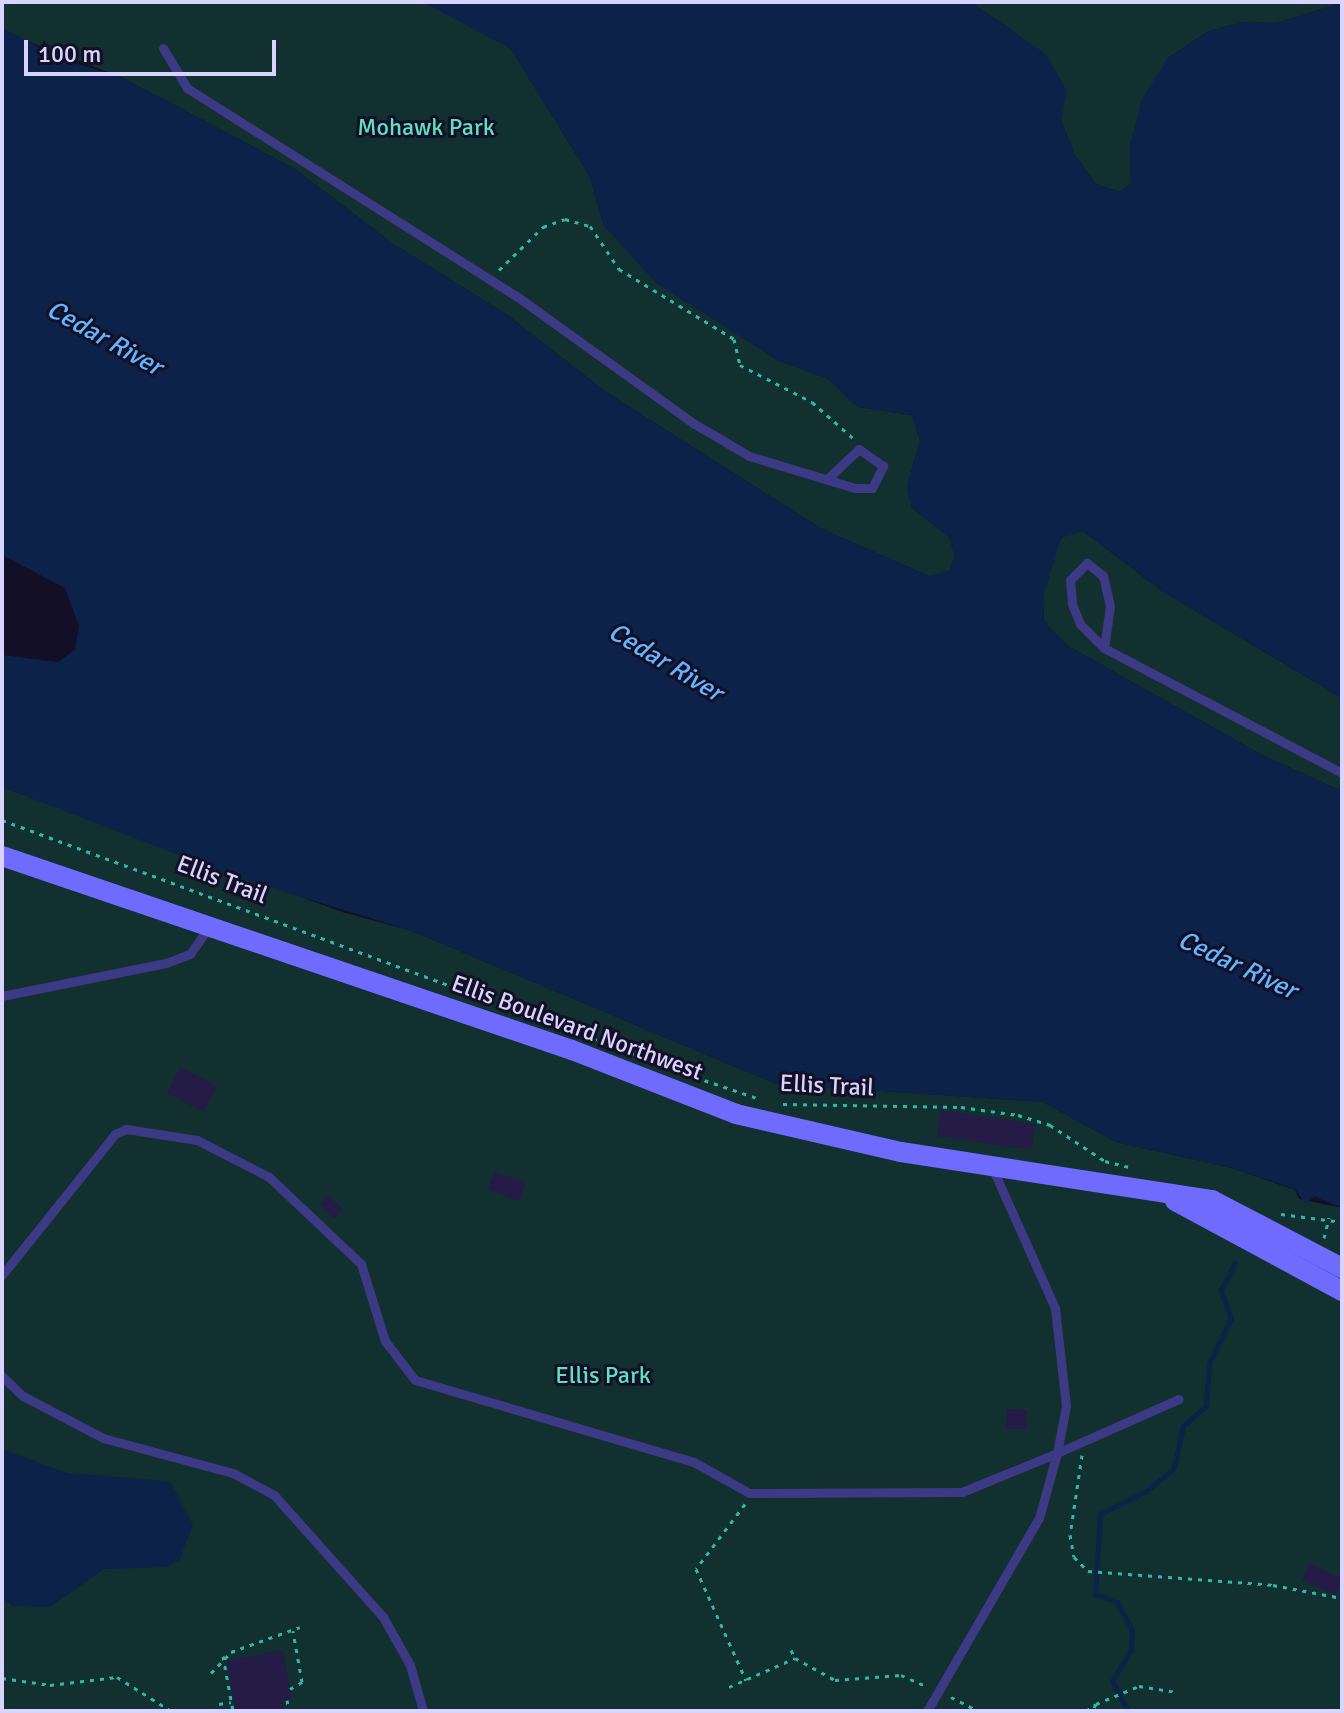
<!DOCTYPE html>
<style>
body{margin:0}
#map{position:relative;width:1344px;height:1713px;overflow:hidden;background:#130f26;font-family:Signika,sans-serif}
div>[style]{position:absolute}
.green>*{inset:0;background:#12302f}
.water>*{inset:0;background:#0c2248}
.stream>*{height:5px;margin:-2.5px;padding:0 2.5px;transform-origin:2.5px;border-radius:2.5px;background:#0c2248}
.building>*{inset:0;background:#241b47}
.path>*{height:3px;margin-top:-1.5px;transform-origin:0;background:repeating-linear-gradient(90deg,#2fb8b0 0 4px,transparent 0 10px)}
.lane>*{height:9px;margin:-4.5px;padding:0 4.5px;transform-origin:4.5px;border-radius:4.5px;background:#3d3a85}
.secondary>*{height:20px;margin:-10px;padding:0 10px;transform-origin:10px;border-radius:10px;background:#6f6bff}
span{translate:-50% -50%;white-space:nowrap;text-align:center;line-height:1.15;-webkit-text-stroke:6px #130f26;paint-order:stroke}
.park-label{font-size:24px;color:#5fe0c0}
.street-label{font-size:24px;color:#d9d4ff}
.water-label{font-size:26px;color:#62b6ff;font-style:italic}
.frame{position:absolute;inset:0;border:4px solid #d9d4ff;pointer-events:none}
.scale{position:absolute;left:24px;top:40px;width:252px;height:36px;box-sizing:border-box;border:4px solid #d9d4ff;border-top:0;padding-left:10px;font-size:24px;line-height:28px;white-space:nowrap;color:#d9d4ff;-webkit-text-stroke:6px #130f26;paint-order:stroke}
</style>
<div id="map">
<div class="green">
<div style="clip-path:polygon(2px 2px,423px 2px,458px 16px,511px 49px,590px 177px,604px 226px,678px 294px,777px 360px,828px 379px,858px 407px,912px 415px,920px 441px,907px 487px,912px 508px,949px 537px,955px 555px,950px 571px,929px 576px,822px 529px,606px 392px,506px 314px,392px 243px,295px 169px,123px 78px,11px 35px,2px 28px)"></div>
<div style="clip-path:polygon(970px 2px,1342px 2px,1342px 3px,1276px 23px,1242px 22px,1207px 32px,1168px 58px,1130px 145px,1131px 183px,1120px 192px,1096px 184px,1074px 154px,1061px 120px,1066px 91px,1013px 31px)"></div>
<div style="clip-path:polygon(1073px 531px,1083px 531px,1162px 591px,1342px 698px,1342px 791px,1264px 756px,1068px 646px,1044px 621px,1043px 597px,1048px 566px,1061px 538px)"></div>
<div style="clip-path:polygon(2px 787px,342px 912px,412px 931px,776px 1084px,1043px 1102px,1116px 1142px,1232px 1168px,1295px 1190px,1299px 1199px,1342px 1208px,1342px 1711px,2px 1711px)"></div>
</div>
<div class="water">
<div style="clip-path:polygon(423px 2px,970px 2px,1046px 54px,1067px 91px,1061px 120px,1074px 154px,1096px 184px,1119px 192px,1131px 183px,1130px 145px,1142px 99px,1168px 58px,1207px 32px,1242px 22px,1276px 23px,1342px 3px,1342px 698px,1162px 591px,1083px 531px,1061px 538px,1043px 597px,1044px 621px,1068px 646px,1264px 756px,1342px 791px,1342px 1208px,1315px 1197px,1305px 1203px,1295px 1189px,1232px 1168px,1116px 1142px,1043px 1102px,776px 1084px,412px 931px,233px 876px,2px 787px,2px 655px,58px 662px,75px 650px,79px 626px,65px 588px,2px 555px,2px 28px,60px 58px,123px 78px,295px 169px,392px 243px,506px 314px,606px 392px,822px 529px,929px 576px,950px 570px,955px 555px,949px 537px,912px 508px,907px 487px,920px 441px,912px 415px,858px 407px,828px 379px,777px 360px,656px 283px,604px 226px,590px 177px,511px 49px)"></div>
<div style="clip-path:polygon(2px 1449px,67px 1473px,170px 1481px,193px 1525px,179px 1560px,168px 1567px,104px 1569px,50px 1607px,13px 1606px,2px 1598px)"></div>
</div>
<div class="stream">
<div style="left:1128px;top:1711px;width:34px;rotate:-118deg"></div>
<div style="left:1112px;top:1681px;width:37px;rotate:-59deg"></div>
<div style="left:1131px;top:1649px;width:19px;rotate:-87deg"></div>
<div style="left:1132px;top:1630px;width:32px;rotate:-118deg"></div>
<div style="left:1117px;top:1602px;width:23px;rotate:-160deg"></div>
<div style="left:1095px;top:1594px;width:80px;rotate:-86.4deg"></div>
<div style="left:1100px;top:1514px;width:51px;rotate:-26.6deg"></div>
<div style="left:1146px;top:1491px;width:36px;rotate:-39deg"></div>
<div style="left:1174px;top:1468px;width:43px;rotate:-77.9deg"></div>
<div style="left:1183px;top:1426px;width:30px;rotate:-41deg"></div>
<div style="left:1206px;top:1406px;width:43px;rotate:-86deg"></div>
<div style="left:1209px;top:1363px;width:50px;rotate:-63.9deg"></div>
<div style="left:1231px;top:1318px;width:30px;rotate:-110deg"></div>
<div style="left:1221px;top:1290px;width:31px;rotate:-63deg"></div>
</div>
<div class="building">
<div style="clip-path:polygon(180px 1067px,217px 1086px,204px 1112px,167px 1093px)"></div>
<div style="clip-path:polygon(941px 1110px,1035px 1124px,1031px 1150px,937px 1136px)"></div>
<div style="clip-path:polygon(494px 1172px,526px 1182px,520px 1201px,488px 1190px)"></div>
<div style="clip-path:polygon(327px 1195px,343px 1209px,334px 1219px,319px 1204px)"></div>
<div style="clip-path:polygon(1007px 1409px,1027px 1410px,1026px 1429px,1006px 1429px)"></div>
<div style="clip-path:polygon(1309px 1564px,1342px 1578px,1336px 1595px,1302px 1581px)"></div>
<div style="clip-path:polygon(283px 1650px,292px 1699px,283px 1701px,284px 1711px,236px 1711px,226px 1661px)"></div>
</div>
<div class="path">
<div style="left:499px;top:270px;width:62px;rotate:-44.3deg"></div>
<div style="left:543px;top:227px;width:23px;rotate:-20deg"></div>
<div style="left:565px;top:219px;width:26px;rotate:16deg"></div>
<div style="left:590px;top:226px;width:52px;rotate:56deg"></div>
<div style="left:619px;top:269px;width:135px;rotate:31.3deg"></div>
<div style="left:734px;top:339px;width:27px;rotate:77deg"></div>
<div style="left:740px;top:365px;width:81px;rotate:27.2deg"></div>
<div style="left:812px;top:402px;width:55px;rotate:41.3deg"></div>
<div style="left:2px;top:820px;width:712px;rotate:20.29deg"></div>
<div style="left:695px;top:1077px;width:69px;rotate:18.7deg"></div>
<div style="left:783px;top:1104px;width:178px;rotate:1deg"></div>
<div style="left:961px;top:1107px;width:58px;rotate:8deg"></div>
<div style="left:1018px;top:1115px;width:34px;rotate:17deg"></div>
<div style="left:1050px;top:1125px;width:66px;rotate:33.2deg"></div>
<div style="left:1105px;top:1161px;width:29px;rotate:14deg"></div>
<div style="left:1281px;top:1214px;width:62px;rotate:7.5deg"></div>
<div style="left:1324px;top:1238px;width:21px;rotate:-76deg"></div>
<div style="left:1082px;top:1455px;width:81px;rotate:98.5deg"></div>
<div style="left:1070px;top:1535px;width:22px;rotate:80deg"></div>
<div style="left:1074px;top:1557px;width:20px;rotate:45deg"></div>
<div style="left:1088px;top:1571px;width:186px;rotate:4.3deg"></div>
<div style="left:1273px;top:1585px;width:70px;rotate:10.7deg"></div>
<div style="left:745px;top:1504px;width:81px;rotate:127deg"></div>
<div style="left:696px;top:1569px;width:122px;rotate:65.8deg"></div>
<div style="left:791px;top:1650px;width:9px;rotate:63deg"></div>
<div style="left:223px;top:1656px;width:56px;rotate:79.7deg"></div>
<div style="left:211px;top:1673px;width:29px;rotate:-46deg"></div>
<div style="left:231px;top:1652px;width:73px;rotate:-19.9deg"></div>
<div style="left:2px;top:1678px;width:49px;rotate:8.3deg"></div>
<div style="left:50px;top:1685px;width:67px;rotate:-6.8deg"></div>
<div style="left:117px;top:1677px;width:64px;rotate:32.2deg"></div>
<div style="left:729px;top:1687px;width:72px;rotate:-23.7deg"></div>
<div style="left:795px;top:1658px;width:46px;rotate:28.8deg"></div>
<div style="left:835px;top:1680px;width:66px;rotate:-4.3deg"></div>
<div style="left:901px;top:1675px;width:27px;rotate:24deg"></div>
<div style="left:290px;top:1689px;width:14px;rotate:-30deg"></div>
<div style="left:302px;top:1682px;width:52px;rotate:-100deg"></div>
<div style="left:951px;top:1697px;width:31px;rotate:27deg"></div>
<div style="left:287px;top:1700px;width:11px;rotate:80deg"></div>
<div style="left:219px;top:1704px;width:12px;rotate:-9deg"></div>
<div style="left:1096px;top:1704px;width:47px;rotate:-22.7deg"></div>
<div style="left:1139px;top:1686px;width:36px;rotate:9deg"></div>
<div style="left:1086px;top:1711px;width:12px;rotate:-35deg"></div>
<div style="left:1096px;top:1704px;width:8px;rotate:120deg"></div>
</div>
<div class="lane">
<div style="left:163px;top:48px;width:47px;rotate:59deg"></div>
<div style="left:187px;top:88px;width:388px;rotate:32.3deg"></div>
<div style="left:515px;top:295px;width:219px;rotate:35.7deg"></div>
<div style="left:693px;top:423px;width:65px;rotate:30.5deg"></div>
<div style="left:749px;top:456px;width:111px;rotate:16.8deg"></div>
<div style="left:855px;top:488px;width:17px"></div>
<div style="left:872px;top:488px;width:25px;rotate:-63deg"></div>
<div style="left:883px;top:466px;width:29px;rotate:-145deg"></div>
<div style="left:859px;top:449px;width:44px;rotate:136.8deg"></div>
<div style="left:1104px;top:648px;width:42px;rotate:-81.9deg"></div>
<div style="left:1110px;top:606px;width:31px;rotate:-103deg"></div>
<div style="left:1103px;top:576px;width:21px;rotate:-141deg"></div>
<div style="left:1087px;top:563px;width:24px;rotate:135deg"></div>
<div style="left:1070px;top:580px;width:24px;rotate:85deg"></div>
<div style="left:1072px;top:604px;width:22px;rotate:68deg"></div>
<div style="left:1080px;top:624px;width:34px;rotate:45deg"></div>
<div style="left:1104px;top:648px;width:269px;rotate:27.7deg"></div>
<div style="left:2px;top:996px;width:167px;rotate:-11.4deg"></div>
<div style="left:166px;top:963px;width:26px;rotate:-21deg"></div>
<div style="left:190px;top:954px;width:29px;rotate:-55deg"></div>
<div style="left:2px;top:1275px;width:181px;rotate:-51.3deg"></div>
<div style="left:115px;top:1134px;width:12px;rotate:-24deg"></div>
<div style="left:126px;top:1129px;width:72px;rotate:8.8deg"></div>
<div style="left:197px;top:1140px;width:81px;rotate:27.2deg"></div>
<div style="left:269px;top:1177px;width:127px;rotate:43.4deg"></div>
<div style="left:361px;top:1264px;width:81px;rotate:72.7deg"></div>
<div style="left:385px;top:1341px;width:49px;rotate:52.4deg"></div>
<div style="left:415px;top:1380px;width:291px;rotate:16.4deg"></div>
<div style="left:694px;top:1462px;width:63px;rotate:29.4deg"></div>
<div style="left:749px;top:1493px;width:213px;rotate:-0.3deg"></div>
<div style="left:962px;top:1492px;width:103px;rotate:-22.3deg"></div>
<div style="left:1057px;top:1453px;width:48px;rotate:-79.2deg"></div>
<div style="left:1066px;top:1406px;width:99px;rotate:-96.4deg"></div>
<div style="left:1055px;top:1308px;width:154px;rotate:-114.1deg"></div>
<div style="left:2px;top:1376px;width:29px;rotate:44deg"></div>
<div style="left:23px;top:1396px;width:90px;rotate:27.7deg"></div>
<div style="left:103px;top:1438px;width:135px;rotate:15.1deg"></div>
<div style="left:233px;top:1473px;width:47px;rotate:28.2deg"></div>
<div style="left:274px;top:1495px;width:164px;rotate:48.2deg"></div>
<div style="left:383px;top:1617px;width:55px;rotate:60.6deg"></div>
<div style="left:410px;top:1665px;width:48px;rotate:74.2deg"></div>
<div style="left:927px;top:1711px;width:223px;rotate:-59.9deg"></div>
<div style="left:1039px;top:1518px;width:67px;rotate:-74.5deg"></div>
<div style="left:1057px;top:1453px;width:133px;rotate:-23.9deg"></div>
</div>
<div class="secondary">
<div style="left:2px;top:856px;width:602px;rotate:18.8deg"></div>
<div style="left:572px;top:1050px;width:176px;rotate:21.3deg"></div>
<div style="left:736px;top:1114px;width:169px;rotate:13deg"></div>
<div style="left:901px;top:1152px;width:315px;rotate:8.8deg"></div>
<div style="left:1212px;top:1200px;width:147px;rotate:27.6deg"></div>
<div style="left:1175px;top:1201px;width:190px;rotate:28.3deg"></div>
</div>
<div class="park-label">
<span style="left:426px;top:128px">Mohawk Park</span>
<span style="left:603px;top:1376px">Ellis Park</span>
</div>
<div class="street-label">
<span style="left:222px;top:880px;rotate:21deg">Ellis Trail</span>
<span style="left:577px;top:1028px;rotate:20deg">Ellis Boulevard Northwest</span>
<span style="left:827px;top:1086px;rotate:3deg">Ellis Trail</span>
</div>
<div class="water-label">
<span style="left:104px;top:339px;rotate:29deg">Cedar River</span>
<span style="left:665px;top:663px;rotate:31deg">Cedar River</span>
<span style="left:1237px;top:966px;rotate:25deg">Cedar River</span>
</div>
<div class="frame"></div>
<div class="scale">100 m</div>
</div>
